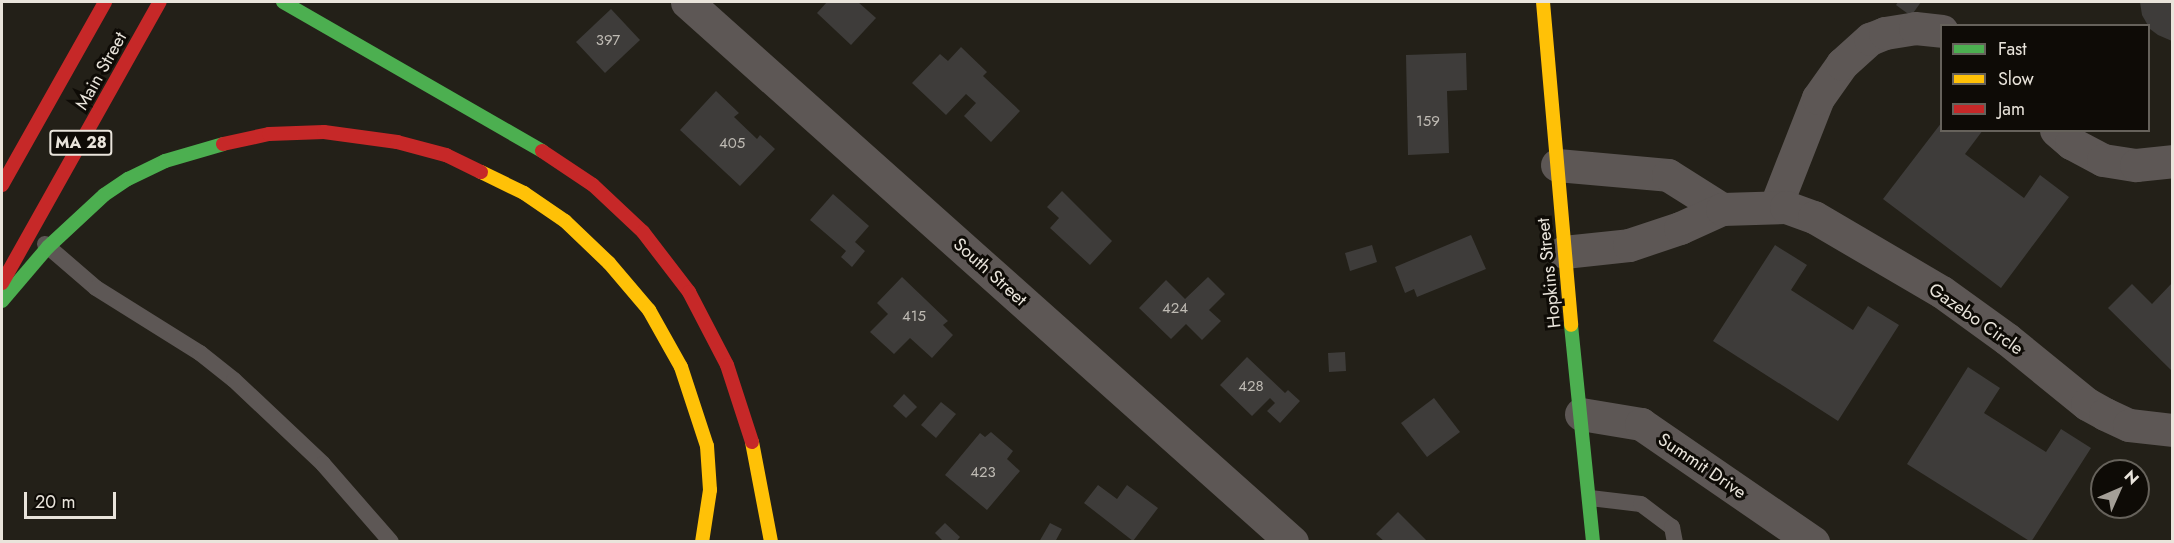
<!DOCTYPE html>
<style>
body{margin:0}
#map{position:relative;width:2174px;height:543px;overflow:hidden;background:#232018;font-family:Jost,sans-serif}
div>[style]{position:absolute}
.building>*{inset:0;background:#3e3c3a}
.lane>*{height:16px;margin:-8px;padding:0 8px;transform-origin:8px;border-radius:8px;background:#5d5755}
.street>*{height:33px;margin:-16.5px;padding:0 16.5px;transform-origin:16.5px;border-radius:16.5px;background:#5d5755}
.fast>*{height:14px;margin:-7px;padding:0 7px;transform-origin:7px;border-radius:7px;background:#4caf50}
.slow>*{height:14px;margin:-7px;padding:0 7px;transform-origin:7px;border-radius:7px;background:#ffc107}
.jam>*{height:14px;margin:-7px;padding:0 7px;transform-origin:7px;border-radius:7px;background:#c62828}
span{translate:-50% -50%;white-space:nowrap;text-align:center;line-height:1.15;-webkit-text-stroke:6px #0e0b06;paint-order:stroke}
.number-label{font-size:15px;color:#bebab3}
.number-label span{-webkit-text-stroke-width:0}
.shield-label span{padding:2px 4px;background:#0e0b06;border:2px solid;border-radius:4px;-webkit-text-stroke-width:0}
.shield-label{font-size:16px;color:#e9e4db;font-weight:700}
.street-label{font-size:18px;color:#e9e4db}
.frame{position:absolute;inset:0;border:3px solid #e9e4db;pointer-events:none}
.legend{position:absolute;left:1940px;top:24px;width:210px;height:108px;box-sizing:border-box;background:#0e0b06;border:2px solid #66625b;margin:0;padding:8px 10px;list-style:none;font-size:18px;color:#e9e4db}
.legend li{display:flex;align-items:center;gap:12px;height:30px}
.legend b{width:30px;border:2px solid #66625b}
.north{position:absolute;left:2090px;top:459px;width:60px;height:60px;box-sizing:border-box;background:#0e0b06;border:2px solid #66625b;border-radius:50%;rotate:45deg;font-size:16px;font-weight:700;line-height:24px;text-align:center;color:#e9e4db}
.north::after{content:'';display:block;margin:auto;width:21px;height:27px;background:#a49f97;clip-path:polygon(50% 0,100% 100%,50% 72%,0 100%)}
.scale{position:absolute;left:24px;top:492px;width:92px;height:27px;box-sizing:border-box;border:3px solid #e9e4db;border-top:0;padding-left:8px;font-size:18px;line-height:21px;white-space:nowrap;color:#e9e4db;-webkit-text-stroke:4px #0e0b06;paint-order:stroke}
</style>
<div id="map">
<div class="building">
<div style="clip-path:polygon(827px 2px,858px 2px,876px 18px,851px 45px,817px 13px)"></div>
<div style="clip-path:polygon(1898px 2px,1921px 2px,1911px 16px,1896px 5px)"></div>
<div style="clip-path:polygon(2140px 2px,2172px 2px,2172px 41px,2158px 35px,2150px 29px,2142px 15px)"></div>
<div style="clip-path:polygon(611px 9px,640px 40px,605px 73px,576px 42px)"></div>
<div style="clip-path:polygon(961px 47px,987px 72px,983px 76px,1020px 111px,991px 142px,964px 116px,976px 103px,966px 94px,946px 115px,912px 83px,940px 54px,948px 61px)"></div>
<div style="clip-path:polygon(1466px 53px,1467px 90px,1447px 91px,1449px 153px,1408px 155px,1406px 55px)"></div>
<div style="clip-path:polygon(716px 91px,739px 113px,734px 117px,757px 139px,760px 135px,775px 149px,740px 186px,680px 130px)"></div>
<div style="clip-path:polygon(1942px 122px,1942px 130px,1983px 130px,1965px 154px,2024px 198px,2040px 175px,2069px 197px,2001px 288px,1883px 199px)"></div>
<div style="clip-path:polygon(1062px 191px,1112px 241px,1090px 265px,1050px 228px,1059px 218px,1047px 207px)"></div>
<div style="clip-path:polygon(833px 194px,869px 226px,855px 242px,865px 251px,852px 267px,841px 257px,846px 251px,810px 220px)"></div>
<div style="clip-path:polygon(1471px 235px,1486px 269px,1417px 297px,1414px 289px,1405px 293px,1395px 267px)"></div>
<div style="clip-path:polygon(1372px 245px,1377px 262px,1350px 271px,1345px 253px)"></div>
<div style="clip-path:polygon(1775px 245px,1807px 265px,1791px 290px,1853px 330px,1868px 306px,1899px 325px,1838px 421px,1713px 341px)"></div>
<div style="clip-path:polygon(902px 277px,948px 321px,943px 325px,953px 335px,932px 358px,910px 338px,894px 354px,870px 332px,888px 314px,877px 303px)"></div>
<div style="clip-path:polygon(1208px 277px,1225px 294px,1209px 310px,1221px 321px,1202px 340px,1186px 324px,1171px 339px,1139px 308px,1166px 280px,1185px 299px)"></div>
<div style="clip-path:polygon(2172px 283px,2172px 371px,2108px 308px,2132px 284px,2152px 304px)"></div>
<div style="clip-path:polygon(1345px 352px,1346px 371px,1329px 372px,1328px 353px)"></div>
<div style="clip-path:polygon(1247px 357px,1285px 393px,1288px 390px,1300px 401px,1280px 423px,1267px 411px,1275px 403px,1270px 398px,1252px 416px,1220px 385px)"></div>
<div style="clip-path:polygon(1968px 367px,2000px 388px,1984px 413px,2046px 452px,2061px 429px,2091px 448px,2031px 542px,1907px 464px)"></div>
<div style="clip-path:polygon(904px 394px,917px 407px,906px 418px,893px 406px)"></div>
<div style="clip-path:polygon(1434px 398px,1460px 432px,1427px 457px,1401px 423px)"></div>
<div style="clip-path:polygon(941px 402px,956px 414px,936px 438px,921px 425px)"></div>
<div style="clip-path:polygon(991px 432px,1013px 451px,1007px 459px,1020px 471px,987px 510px,945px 475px,980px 433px,985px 437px)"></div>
<div style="clip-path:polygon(1098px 485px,1117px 499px,1127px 485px,1158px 508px,1133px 541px,1084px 503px)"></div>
<div style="clip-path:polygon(1398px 512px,1428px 542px,1385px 542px,1376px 534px)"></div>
<div style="clip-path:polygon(945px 523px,960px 537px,956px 542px,944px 542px,935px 533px)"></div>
<div style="clip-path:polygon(1050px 523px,1062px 529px,1055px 542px,1039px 542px)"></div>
</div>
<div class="lane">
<div style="left:45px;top:244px;width:67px;rotate:40.8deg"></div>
<div style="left:96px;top:288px;width:123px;rotate:32deg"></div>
<div style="left:200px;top:353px;width:43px;rotate:38.5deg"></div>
<div style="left:234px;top:380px;width:122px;rotate:43.3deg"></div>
<div style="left:323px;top:464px;width:103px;rotate:48.9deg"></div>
<div style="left:1590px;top:498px;width:51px;rotate:6.7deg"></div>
<div style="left:1641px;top:504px;width:39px;rotate:37deg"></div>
<div style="left:1672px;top:527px;width:15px;rotate:79deg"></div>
</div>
<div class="street">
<div style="left:687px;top:2px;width:811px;rotate:41.75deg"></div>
<div style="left:2056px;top:130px;width:20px;rotate:41deg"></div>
<div style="left:2071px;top:143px;width:36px;rotate:28deg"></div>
<div style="left:2103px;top:160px;width:33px;rotate:9deg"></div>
<div style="left:2136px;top:165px;width:36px;rotate:-6deg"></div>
<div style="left:1557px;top:165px;width:111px;rotate:5.1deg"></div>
<div style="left:1668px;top:175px;width:64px;rotate:32.2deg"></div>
<div style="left:1776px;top:205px;width:115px;rotate:-68.6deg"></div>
<div style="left:1818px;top:98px;width:42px;rotate:-54.8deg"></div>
<div style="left:1842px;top:64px;width:38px;rotate:-42deg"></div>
<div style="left:1870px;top:39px;width:16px;rotate:-22deg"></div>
<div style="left:1885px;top:33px;width:30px;rotate:-9deg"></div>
<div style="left:1915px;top:28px;width:27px;rotate:6deg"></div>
<div style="left:1564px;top:252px;width:65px;rotate:-6.1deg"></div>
<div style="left:1629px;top:245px;width:54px;rotate:-18.4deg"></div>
<div style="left:1680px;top:228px;width:46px;rotate:-24.3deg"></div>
<div style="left:1722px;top:209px;width:64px;rotate:-1.8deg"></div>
<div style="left:1786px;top:207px;width:30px;rotate:20deg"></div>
<div style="left:1814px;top:217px;width:148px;rotate:30.4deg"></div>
<div style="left:1942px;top:292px;width:80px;rotate:35.9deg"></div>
<div style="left:2007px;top:339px;width:103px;rotate:39.1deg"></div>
<div style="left:2087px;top:404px;width:21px;rotate:29deg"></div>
<div style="left:2105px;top:414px;width:26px;rotate:25deg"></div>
<div style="left:2129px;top:425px;width:43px;rotate:6.6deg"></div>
<div style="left:1581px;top:414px;width:61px;rotate:9.5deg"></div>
<div style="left:1641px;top:424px;width:209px;rotate:34.5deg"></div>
</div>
<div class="fast">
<div style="left:283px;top:2px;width:299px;rotate:29.9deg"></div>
<div style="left:2px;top:301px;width:71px;rotate:-49.6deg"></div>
<div style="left:48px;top:247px;width:76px;rotate:-42.9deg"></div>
<div style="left:104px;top:195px;width:29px;rotate:-34deg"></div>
<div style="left:128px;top:179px;width:41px;rotate:-25.9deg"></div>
<div style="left:165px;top:161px;width:60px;rotate:-16.3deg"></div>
<div style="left:1571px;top:325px;width:218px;rotate:84.2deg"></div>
</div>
<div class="slow">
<div style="left:1543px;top:2px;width:324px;rotate:85deg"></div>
<div style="left:481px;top:172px;width:48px;rotate:26deg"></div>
<div style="left:524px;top:193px;width:50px;rotate:34.3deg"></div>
<div style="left:565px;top:221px;width:61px;rotate:43.7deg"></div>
<div style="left:609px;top:263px;width:62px;rotate:49.6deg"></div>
<div style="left:649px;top:310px;width:65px;rotate:60.7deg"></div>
<div style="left:681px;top:367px;width:83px;rotate:71.8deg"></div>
<div style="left:707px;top:446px;width:44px;rotate:86.1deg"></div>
<div style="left:710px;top:490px;width:53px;rotate:98.7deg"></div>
<div style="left:752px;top:442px;width:102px;rotate:79.2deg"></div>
</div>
<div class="jam">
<div style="left:223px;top:144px;width:47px;rotate:-12.3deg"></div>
<div style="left:269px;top:134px;width:55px;rotate:-2.1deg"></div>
<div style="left:324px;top:132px;width:74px;rotate:7.8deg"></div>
<div style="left:397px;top:142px;width:51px;rotate:14.9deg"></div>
<div style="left:446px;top:155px;width:39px;rotate:26deg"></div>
<div style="left:542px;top:151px;width:61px;rotate:33.7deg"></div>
<div style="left:593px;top:185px;width:69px;rotate:43.2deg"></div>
<div style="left:643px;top:232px;width:76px;rotate:52.5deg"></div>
<div style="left:689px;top:292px;width:82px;rotate:62.5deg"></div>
<div style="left:727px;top:365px;width:81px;rotate:72deg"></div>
<div style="left:2px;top:185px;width:210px;rotate:-60.6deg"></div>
<div style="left:2px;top:283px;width:322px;rotate:-60.7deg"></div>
</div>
<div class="number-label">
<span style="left:608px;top:41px">397</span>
<span style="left:1428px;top:122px">159</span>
<span style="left:732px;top:144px">405</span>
<span style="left:1175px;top:309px">424</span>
<span style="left:914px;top:317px">415</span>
<span style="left:1251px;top:387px">428</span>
<span style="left:983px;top:473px">423</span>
</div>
<div class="shield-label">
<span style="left:81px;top:143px">MA 28</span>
</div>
<div class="street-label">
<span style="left:101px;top:71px;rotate:-61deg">Main Street</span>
<span style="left:990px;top:272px;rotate:42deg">South Street</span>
<span style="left:1549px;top:273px;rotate:-96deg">Hopkins Street</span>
<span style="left:1976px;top:319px;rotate:35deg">Gazebo Circle</span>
<span style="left:1702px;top:466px;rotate:34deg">Summit Drive</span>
</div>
<div class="frame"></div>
<ul class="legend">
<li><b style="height:8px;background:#4caf50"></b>Fast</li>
<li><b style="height:8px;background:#ffc107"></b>Slow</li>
<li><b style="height:8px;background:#c62828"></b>Jam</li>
</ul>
<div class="north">N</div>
<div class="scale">20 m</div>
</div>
